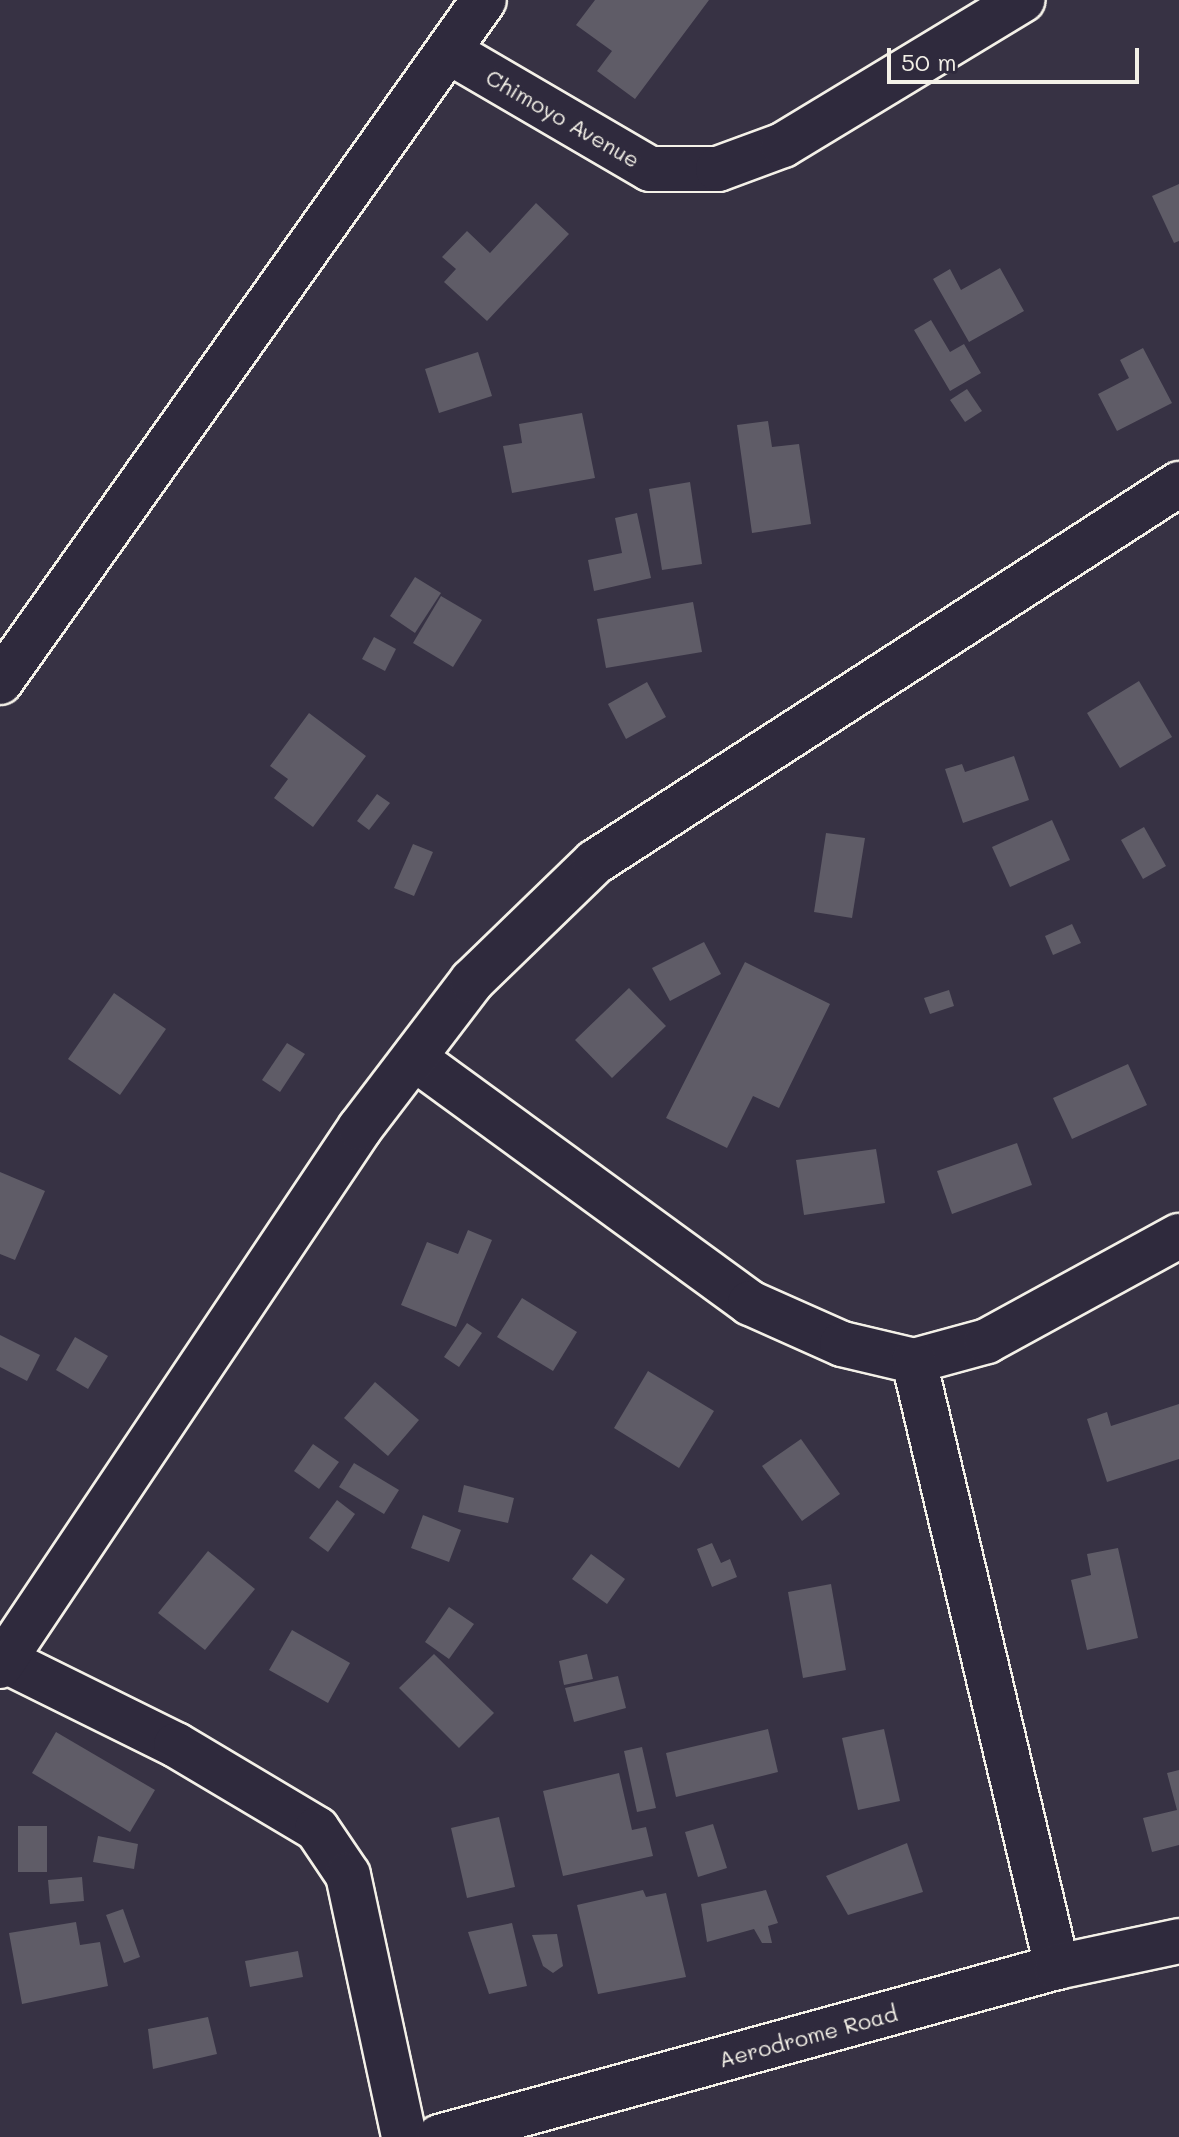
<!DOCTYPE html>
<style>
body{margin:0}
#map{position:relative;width:1179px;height:2137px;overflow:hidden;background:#373244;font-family:Mali,sans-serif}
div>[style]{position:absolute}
.building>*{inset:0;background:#5f5c67}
.roads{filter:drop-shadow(2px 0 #f4f1e8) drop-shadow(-2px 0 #f4f1e8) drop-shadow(0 2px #f4f1e8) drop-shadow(0 -2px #f4f1e8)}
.minor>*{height:44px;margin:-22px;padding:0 22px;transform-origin:22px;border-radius:22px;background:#2f2a3d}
span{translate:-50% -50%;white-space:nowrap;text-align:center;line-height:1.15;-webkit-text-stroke:7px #2f2a3d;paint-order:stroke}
.street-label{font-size:22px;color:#f4f1e8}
.scale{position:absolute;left:887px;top:48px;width:252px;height:36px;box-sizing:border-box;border:4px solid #f4f1e8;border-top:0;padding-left:10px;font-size:24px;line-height:28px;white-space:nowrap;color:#f4f1e8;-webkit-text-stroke:6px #2f2a3d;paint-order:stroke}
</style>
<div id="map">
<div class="building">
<div style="clip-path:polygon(595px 0,709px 0,635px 99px,597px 71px,612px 51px,576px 25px)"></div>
<div style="clip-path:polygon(1179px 184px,1179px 241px,1174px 243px,1152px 196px)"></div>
<div style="clip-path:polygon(536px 203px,569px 234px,487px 321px,444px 282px,456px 269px,442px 257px,467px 231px,490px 253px)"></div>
<div style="clip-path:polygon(1000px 268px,1024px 311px,969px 342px,933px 279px,950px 269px,961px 290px)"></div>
<div style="clip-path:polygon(931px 320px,950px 352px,964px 344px,981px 373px,950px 391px,914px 330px)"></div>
<div style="clip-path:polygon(1143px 348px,1172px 403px,1117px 431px,1098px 394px,1129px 378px,1120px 360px)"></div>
<div style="clip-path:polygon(478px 352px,492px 396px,439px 413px,425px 369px)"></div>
<div style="clip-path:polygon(967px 389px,982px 411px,965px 422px,950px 400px)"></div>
<div style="clip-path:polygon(582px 413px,595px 478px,512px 493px,503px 446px,522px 443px,519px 424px)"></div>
<div style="clip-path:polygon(768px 421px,772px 447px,799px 444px,811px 524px,752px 533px,737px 425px)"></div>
<div style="clip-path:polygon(690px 482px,702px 564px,662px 570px,649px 489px)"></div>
<div style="clip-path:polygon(637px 513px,651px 578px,594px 591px,588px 560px,622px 553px,615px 518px)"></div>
<div style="clip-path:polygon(415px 577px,441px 593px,415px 633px,390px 616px)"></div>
<div style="clip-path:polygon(441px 596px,482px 620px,453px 667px,413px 643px)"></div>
<div style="clip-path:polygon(693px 602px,702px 652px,606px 668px,597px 619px)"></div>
<div style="clip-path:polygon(374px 637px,396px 649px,385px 671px,362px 659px)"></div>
<div style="clip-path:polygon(1139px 681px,1172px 737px,1120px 768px,1087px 713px)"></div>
<div style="clip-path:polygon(647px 682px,666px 717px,626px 739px,608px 704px)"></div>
<div style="clip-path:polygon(309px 713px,366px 756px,313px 827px,274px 798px,288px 779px,270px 766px)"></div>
<div style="clip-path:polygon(1014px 756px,1029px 800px,963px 823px,945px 769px,962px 764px,965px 772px)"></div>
<div style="clip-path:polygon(377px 794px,390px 803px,369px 830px,357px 821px)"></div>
<div style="clip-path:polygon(1052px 820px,1070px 860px,1010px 887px,992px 847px)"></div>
<div style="clip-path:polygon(1144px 827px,1166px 866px,1143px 879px,1121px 840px)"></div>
<div style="clip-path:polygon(826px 833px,865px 838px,852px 918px,814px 912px)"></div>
<div style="clip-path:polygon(413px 844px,433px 852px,414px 896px,394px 888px)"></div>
<div style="clip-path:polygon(1072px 924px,1081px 943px,1053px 955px,1045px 936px)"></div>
<div style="clip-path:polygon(704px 942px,721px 974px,670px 1001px,652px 968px)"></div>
<div style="clip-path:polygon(745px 962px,830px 1004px,779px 1108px,753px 1096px,727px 1148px,666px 1118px)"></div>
<div style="clip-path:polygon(629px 988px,666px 1026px,612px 1078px,575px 1040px)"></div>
<div style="clip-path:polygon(949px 990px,954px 1006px,930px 1014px,924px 998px)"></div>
<div style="clip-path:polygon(114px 993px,166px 1029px,120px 1095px,68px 1059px)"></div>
<div style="clip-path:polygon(287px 1043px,305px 1054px,280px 1092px,262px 1080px)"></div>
<div style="clip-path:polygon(1128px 1064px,1147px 1105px,1072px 1139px,1053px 1098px)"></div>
<div style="clip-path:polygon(1017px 1143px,1032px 1185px,952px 1214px,937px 1171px)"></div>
<div style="clip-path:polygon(876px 1149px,885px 1203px,804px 1215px,796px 1160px)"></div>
<div style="clip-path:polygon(0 1172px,45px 1191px,15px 1260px,0 1254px)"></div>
<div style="clip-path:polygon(468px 1230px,492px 1240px,456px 1327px,401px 1305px,427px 1242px,458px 1254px)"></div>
<div style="clip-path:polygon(522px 1298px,577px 1332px,553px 1371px,497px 1337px)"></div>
<div style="clip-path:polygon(467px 1323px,482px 1333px,459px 1367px,444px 1357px)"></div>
<div style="clip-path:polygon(0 1335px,40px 1355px,27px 1381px,0 1367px)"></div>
<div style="clip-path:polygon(75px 1337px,108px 1356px,88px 1389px,56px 1370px)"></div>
<div style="clip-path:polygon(648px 1371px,714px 1411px,679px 1468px,614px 1428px)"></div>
<div style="clip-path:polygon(375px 1382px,419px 1420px,388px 1456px,344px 1418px)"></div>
<div style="clip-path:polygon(1179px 1404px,1179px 1459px,1107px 1482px,1087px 1419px,1107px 1412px,1111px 1426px)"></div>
<div style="clip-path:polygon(801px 1439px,840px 1494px,802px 1521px,762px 1466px)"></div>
<div style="clip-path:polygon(313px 1444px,339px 1462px,319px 1489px,294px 1471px)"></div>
<div style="clip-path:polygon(354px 1463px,399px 1490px,384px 1514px,339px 1487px)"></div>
<div style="clip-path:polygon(464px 1485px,514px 1498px,508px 1523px,458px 1512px)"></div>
<div style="clip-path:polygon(337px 1500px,355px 1514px,328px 1552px,309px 1538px)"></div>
<div style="clip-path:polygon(423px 1515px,461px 1530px,449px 1562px,411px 1548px)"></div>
<div style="clip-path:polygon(712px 1543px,721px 1563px,730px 1559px,737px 1577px,712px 1587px,697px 1549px)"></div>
<div style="clip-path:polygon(1118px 1548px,1138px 1638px,1087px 1650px,1071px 1580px,1091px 1575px,1087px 1554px)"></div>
<div style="clip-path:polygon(208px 1551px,255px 1589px,205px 1650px,158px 1613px)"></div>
<div style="clip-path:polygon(591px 1554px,625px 1579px,607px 1604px,572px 1579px)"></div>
<div style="clip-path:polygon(831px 1584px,846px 1670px,803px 1678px,788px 1592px)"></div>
<div style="clip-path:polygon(449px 1607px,474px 1624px,449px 1659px,425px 1642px)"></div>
<div style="clip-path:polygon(292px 1630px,350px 1663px,328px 1703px,269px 1670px)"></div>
<div style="clip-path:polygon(434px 1654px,494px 1713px,459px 1748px,399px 1688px)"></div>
<div style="clip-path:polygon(587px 1654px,593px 1679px,564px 1685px,559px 1661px)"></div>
<div style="clip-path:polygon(618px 1676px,626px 1708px,574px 1722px,565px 1688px)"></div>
<div style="clip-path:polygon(768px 1729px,778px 1772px,676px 1797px,666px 1753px)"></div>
<div style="clip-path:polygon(884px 1729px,900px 1801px,858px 1810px,842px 1738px)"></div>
<div style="clip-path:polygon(56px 1732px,155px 1790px,130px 1832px,32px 1773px)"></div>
<div style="clip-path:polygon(642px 1747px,656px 1808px,637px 1812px,624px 1751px)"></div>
<div style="clip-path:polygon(1179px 1770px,1179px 1845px,1152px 1852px,1143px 1818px,1177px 1810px,1167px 1773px)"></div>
<div style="clip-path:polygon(619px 1773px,632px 1830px,646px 1827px,653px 1856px,563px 1876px,543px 1791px)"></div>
<div style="clip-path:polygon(499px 1817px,515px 1887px,467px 1898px,451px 1828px)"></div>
<div style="clip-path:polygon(713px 1824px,727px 1868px,698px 1877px,685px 1832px)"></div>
<div style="clip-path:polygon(18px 1826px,47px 1826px,47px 1872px,18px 1872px)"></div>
<div style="clip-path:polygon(98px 1836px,138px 1844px,134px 1869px,93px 1862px)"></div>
<div style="clip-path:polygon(907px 1843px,923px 1892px,848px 1915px,826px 1876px)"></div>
<div style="clip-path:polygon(82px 1877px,84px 1901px,50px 1904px,48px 1880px)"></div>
<div style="clip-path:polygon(643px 1890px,646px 1897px,666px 1893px,686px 1977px,598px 1994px,577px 1905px)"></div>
<div style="clip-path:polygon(766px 1890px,778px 1923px,768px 1926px,772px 1943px,762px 1943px,754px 1929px,707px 1942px,701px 1904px)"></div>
<div style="clip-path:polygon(123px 1909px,140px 1957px,124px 1963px,106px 1915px)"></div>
<div style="clip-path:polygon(76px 1922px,80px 1945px,100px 1942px,108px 1986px,22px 2004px,9px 1933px)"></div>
<div style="clip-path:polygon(512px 1923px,527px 1986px,489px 1994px,468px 1932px)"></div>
<div style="clip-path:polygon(557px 1934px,563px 1966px,553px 1973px,543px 1966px,532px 1935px)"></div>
<div style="clip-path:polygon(298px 1951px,303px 1977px,250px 1987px,245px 1961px)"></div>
<div style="clip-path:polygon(208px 2017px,217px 2054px,153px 2069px,148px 2029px)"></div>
</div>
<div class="roads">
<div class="minor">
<div style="left:448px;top:51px;width:234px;rotate:30.3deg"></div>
<div style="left:650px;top:169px;width:68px"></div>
<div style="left:718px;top:169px;width:69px;rotate:-20.3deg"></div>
<div style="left:783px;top:145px;width:280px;rotate:-31.2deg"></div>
<div style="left:0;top:682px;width:836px;rotate:-54.64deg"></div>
<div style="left:414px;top:1058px;width:416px;rotate:36.1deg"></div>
<div style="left:750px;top:1303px;width:101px;rotate:24deg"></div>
<div style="left:842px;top:1344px;width:74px;rotate:13.3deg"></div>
<div style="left:914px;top:1361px;width:76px;rotate:-15.3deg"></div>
<div style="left:987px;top:1341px;width:219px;rotate:-28.7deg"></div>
<div style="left:914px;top:1361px;width:623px;rotate:76.72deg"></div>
<div style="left:2px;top:1659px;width:194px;rotate:26.3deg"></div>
<div style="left:176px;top:1745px;width:164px;rotate:30.8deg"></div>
<div style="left:317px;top:1829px;width:55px;rotate:56deg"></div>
<div style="left:348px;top:1875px;width:268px;rotate:77.9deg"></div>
<div style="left:0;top:1666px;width:647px;rotate:-56.21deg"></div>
<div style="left:360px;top:1128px;width:185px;rotate:-52.7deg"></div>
<div style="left:472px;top:981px;width:171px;rotate:-44.1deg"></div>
<div style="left:595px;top:862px;width:696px;rotate:-32.91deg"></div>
<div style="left:439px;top:2137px;width:641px;rotate:-15.38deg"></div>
<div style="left:1057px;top:1967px;width:125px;rotate:-12deg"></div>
</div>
</div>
<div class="street-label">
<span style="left:563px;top:118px;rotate:30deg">Chimoyo Avenue</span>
<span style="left:808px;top:2036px;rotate:-15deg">Aerodrome Road</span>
</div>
<div class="scale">50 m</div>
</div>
